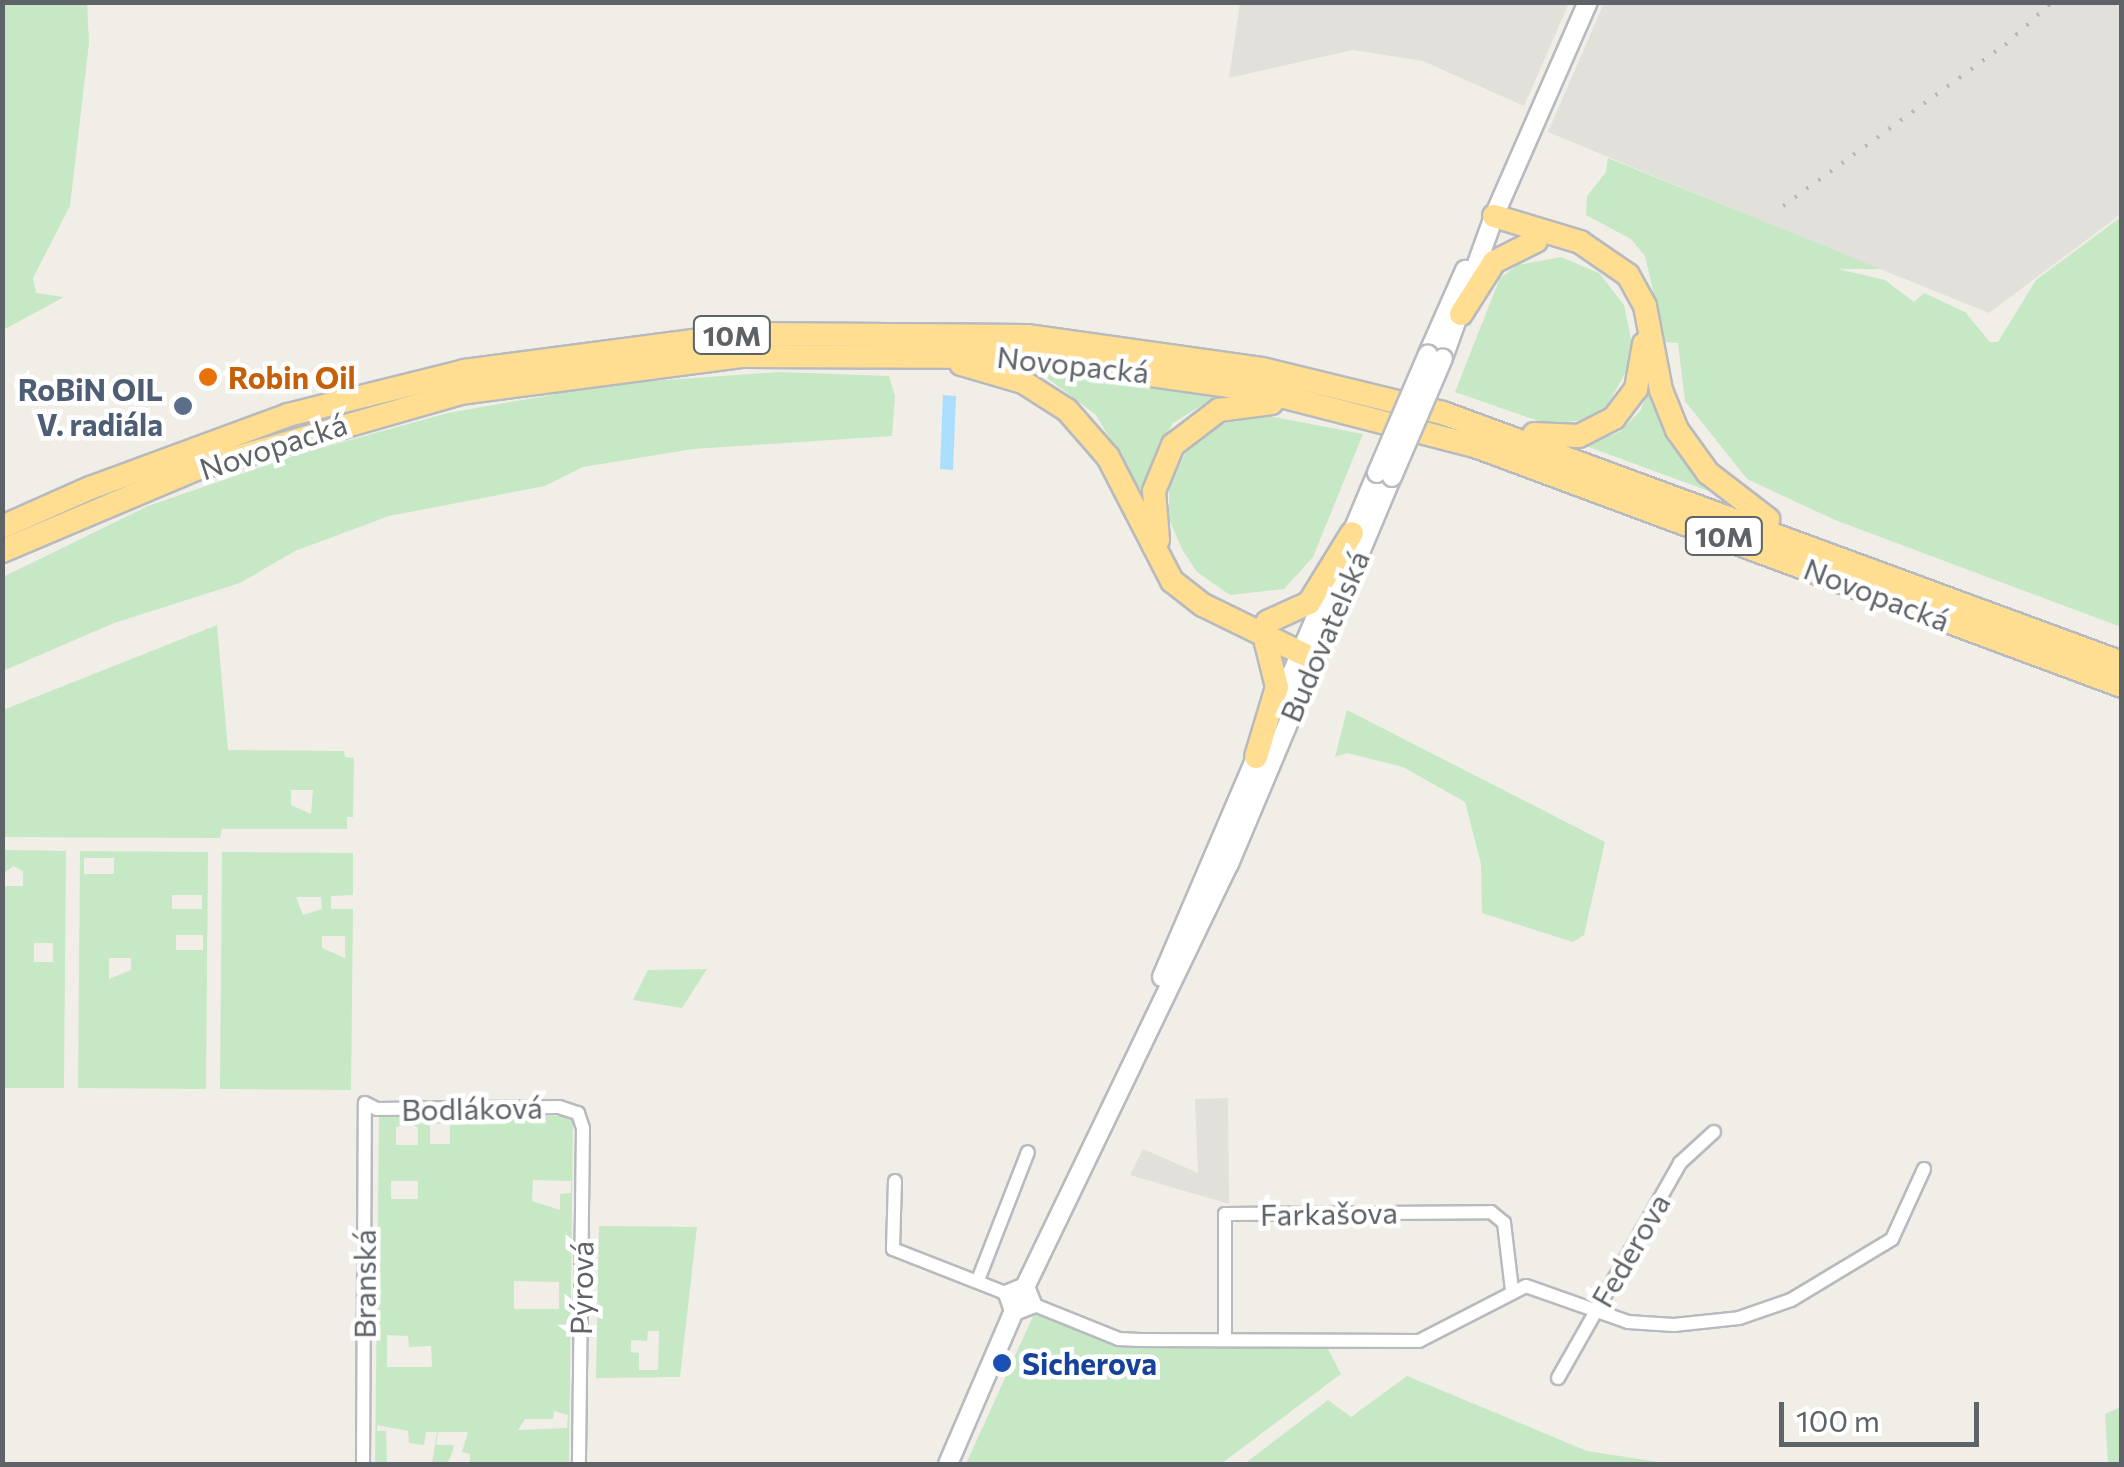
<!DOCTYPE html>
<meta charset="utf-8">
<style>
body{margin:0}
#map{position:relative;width:2124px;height:1467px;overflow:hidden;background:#f1eee7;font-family:Commissioner,sans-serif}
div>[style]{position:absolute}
.industrial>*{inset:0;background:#e2e0db}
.green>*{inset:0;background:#c6e8c4}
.water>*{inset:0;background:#a9deff}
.roads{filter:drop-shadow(2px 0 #b7babe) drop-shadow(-2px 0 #b7babe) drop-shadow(0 2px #b7babe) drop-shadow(0 -2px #b7babe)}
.street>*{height:12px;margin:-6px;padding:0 6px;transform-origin:6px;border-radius:6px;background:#fff}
.secondary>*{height:18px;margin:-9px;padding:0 9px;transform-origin:9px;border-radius:9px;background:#fff}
.highway>*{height:22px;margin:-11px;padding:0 11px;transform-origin:11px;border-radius:11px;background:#ffdd91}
.rail>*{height:4px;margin-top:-2px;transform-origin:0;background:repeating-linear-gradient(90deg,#b6b7b8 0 2.5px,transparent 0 14.5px)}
.bridges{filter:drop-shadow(2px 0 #b8bcc1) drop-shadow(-2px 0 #b8bcc1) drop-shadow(0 2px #b8bcc1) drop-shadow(0 -2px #b8bcc1)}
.secondary-bridge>*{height:18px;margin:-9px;padding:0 9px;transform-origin:9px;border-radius:9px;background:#fff}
.dots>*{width:28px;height:28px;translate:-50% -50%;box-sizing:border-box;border:5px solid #fff;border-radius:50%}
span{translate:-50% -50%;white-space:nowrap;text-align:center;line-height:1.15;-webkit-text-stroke:9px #fff;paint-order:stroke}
.shield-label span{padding:2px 8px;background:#fff;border:2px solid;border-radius:8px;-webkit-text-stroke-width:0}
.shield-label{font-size:28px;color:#5e6368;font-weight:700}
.street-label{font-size:30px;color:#5e6368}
.food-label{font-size:30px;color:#c56008;font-weight:700}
.left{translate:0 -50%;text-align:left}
.service-label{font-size:30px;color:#4e5e75;font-weight:700}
.right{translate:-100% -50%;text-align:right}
.transit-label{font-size:30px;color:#164399;font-weight:700}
.frame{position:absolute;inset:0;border:5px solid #5e6368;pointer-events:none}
.scale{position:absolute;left:1779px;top:1402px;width:200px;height:45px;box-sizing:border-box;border:5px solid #5e6368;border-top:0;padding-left:12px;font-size:30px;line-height:35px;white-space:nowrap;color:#5e6368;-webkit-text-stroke:8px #fff;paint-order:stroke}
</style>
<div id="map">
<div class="industrial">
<div style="clip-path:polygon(1240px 3px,1240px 2px,1569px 3px,1524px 106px,1423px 61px,1353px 50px,1229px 78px)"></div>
<div style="clip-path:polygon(1604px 3px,2121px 3px,2121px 214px,1989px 313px,1774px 226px,1548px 132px)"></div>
<div style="clip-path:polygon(1228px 1098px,1229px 1204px,1130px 1175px,1143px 1149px,1198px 1173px,1195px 1099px)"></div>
</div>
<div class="green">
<div style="clip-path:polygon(3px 2px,87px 3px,89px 43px,70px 206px,33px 278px,36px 293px,64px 297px,3px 330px)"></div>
<div style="clip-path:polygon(1608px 158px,1881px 269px,1838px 269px,1885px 280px,1914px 302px,1924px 293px,1965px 312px,1990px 342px,1998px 342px,2036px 280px,2121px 217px,2121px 627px,1835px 520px,1747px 479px,1685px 401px,1678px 343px,1665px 342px,1645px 256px,1631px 239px,1586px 215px,1587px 196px,1606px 172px)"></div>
<div style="clip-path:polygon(1561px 257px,1599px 273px,1624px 305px,1632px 344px,1629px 366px,1606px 408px,1585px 420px,1547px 424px,1455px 392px,1500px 278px,1518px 265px)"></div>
<div style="clip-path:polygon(778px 372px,889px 376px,895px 396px,892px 436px,693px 449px,583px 467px,545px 486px,389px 516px,295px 551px,240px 583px,114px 623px,3px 671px,3px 577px,148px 506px,299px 454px,448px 413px,612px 384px)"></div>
<div style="clip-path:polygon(1042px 374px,1124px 382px,1217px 396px,1173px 423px,1148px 470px,1143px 495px,1096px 415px)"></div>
<div style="clip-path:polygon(1650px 384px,1683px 458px,1714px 493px,1586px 446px,1621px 431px,1641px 410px)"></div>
<div style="clip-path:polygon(1269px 416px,1363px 434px,1313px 557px,1284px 589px,1230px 595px,1197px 572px,1183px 551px,1169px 519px,1169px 487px,1191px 441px,1209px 426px)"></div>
<div style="clip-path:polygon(evenodd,217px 625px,228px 750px,344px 751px,345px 757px,354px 758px,353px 817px,347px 817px,347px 829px,222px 829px,220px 838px,3px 837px,3px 710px,217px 625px,291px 790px,313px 790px,311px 814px,291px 805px,291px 790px)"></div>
<div style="clip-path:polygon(1347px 710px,1605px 842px,1584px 935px,1573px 942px,1482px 913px,1481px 864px,1465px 802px,1403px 767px,1347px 753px,1335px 757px)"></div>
<div style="clip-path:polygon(evenodd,3px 850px,66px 851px,64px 1088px,3px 1088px,3px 886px,23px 886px,23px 871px,13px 866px,3px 874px,3px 850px,34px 943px,53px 943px,53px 962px,34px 962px,34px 943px)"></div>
<div style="clip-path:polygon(evenodd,80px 851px,208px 852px,206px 1089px,78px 1088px,80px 851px,84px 858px,114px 858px,114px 874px,84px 874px,84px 858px,80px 851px,202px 895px,202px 909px,172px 909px,172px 895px,202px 895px,80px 851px,203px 935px,203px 950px,176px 950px,176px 935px,203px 935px,80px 851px,109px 958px,131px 958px,131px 970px,109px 979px,109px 958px)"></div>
<div style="clip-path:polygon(evenodd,222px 852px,353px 853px,353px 895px,331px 896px,331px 909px,353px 909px,351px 1090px,220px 1089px,222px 852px,296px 897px,321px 897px,322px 909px,303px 915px,296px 897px,222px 852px,322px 936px,345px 936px,345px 958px,322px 948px,322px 936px)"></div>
<div style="clip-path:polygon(707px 969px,682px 1008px,633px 1000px,648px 970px)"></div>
<div style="clip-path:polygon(evenodd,573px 1116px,569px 1464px,470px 1464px,470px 1454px,462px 1452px,468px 1432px,438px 1432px,436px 1445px,454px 1445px,453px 1451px,447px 1464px,432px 1464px,437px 1432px,426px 1432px,424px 1445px,409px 1443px,408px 1431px,377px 1425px,377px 1431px,386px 1431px,387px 1464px,375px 1464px,379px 1117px,573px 1116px,408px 1124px,418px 1127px,418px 1145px,396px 1145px,396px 1127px,408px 1124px,573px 1116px,430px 1124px,450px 1124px,450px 1144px,430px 1144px,430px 1124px,573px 1116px,533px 1180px,571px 1181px,571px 1193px,560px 1194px,560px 1210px,532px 1201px,533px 1180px,573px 1116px,391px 1181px,418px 1181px,418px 1199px,391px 1199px,391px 1181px,573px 1116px,514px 1281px,559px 1282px,559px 1309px,514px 1309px,514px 1281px,573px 1116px,387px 1335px,408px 1336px,409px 1347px,431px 1346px,432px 1367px,387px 1367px,387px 1335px,573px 1116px,554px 1411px,568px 1415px,567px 1428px,518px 1430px,525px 1419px,553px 1419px,554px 1411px)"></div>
<div style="clip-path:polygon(evenodd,599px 1226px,697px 1227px,680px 1377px,596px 1378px,599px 1226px,648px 1331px,659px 1331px,658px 1370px,639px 1370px,639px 1353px,631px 1352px,631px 1340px,647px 1341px,648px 1331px)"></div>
<div style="clip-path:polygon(1034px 1314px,1117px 1344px,1328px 1349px,1341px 1374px,1221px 1464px,966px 1464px)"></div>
<div style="clip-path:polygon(1407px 1376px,1587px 1451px,1672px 1464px,1244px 1464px,1328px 1400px,1351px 1417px)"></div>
<div style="clip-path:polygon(2121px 1407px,2121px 1464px,2108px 1464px,2105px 1414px)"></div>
</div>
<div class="water">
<div style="clip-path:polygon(943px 395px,956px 396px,953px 470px,940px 469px)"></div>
</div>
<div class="roads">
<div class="street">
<div style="left:895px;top:1181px;width:68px;rotate:91.7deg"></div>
<div style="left:893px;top:1249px;width:123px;rotate:21.4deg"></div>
<div style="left:978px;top:1280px;width:137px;rotate:-68.7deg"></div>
<div style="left:1032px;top:1304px;width:94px;rotate:21.9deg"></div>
<div style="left:1119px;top:1339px;width:21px;rotate:3deg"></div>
<div style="left:1140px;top:1340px;width:279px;rotate:0.2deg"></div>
<div style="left:1419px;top:1341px;width:120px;rotate:-27.2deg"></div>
<div style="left:1526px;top:1286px;width:108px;rotate:19.4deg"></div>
<div style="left:1628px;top:1322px;width:46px;rotate:3.7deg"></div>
<div style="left:1674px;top:1325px;width:65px;rotate:-6.1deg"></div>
<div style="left:1739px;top:1318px;width:55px;rotate:-19.1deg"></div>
<div style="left:1791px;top:1300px;width:118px;rotate:-31.1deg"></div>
<div style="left:1892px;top:1239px;width:77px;rotate:-65.4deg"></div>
<div style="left:1225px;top:1340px;width:126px;rotate:-90deg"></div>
<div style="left:1225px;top:1214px;width:266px;rotate:-0.4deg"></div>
<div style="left:1491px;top:1212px;width:17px;rotate:40deg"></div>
<div style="left:1504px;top:1223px;width:67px;rotate:83.2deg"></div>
<div style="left:1558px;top:1378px;width:247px;rotate:-60.4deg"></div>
<div style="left:1680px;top:1163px;width:46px;rotate:-42.4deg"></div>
<div style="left:363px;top:1464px;width:361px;rotate:-89.7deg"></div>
<div style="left:365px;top:1103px;width:13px;rotate:27deg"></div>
<div style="left:377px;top:1109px;width:182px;rotate:-0.6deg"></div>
<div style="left:559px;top:1107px;width:20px;rotate:18deg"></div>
<div style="left:578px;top:1113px;width:16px;rotate:72deg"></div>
<div style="left:583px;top:1128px;width:336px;rotate:90.7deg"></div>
</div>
<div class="secondary">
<div style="left:1428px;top:354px;width:92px;rotate:-66.2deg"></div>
<div style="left:1443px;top:358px;width:151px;rotate:-70.2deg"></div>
<div style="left:1494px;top:216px;width:234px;rotate:-66.3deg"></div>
<div style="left:1347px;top:545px;width:78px;rotate:-67.4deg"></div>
<div style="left:1278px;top:706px;width:135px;rotate:-66.9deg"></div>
<div style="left:1162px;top:977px;width:249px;rotate:-66.8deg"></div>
<div style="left:1025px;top:1287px;width:470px;rotate:-64.3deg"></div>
<div style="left:1229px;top:864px;width:420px;rotate:-67.2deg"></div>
<div style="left:1014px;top:1311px;width:19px;rotate:-21deg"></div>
<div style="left:1032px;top:1304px;width:18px;rotate:-112deg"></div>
<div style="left:1014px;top:1311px;width:18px;rotate:-109deg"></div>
<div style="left:1008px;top:1294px;width:18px;rotate:-22deg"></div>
<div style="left:948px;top:1464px;width:167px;rotate:-66.7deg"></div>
</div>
<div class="highway">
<div style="left:1494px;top:216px;width:90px;rotate:16.8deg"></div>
<div style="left:1580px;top:242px;width:58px;rotate:34.5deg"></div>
<div style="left:1628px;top:275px;width:35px;rotate:61deg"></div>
<div style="left:1645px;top:306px;width:86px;rotate:79.2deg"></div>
<div style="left:1661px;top:390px;width:43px;rotate:68.2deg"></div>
<div style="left:1677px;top:430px;width:53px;rotate:54.2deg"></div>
<div style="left:1708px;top:473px;width:76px;rotate:37.5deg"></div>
<div style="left:1461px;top:314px;width:62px;rotate:-57.6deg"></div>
<div style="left:1494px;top:262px;width:47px;rotate:-26.6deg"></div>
<div style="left:961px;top:364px;width:65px;rotate:16.2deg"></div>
<div style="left:1023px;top:382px;width:52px;rotate:32.5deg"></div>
<div style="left:1067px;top:410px;width:62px;rotate:48.9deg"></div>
<div style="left:1108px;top:457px;width:140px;rotate:62.7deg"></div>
<div style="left:1172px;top:581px;width:39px;rotate:38deg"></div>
<div style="left:1203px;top:605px;width:123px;rotate:26.1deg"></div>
<div style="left:1534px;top:434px;width:45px;rotate:2.5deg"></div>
<div style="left:1579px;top:436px;width:39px;rotate:-27deg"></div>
<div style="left:1614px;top:418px;width:36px;rotate:-53deg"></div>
<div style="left:1636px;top:389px;width:46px;rotate:-79.9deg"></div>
<div style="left:2px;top:527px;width:96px;rotate:-23.9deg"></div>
<div style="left:90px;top:488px;width:211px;rotate:-20.2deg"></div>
<div style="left:288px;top:415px;width:181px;rotate:-14deg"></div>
<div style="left:464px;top:371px;width:283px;rotate:-7.5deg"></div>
<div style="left:745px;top:334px;width:282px;rotate:0.4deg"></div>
<div style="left:1027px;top:336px;width:237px;rotate:8deg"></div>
<div style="left:1262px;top:369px;width:186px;rotate:13.7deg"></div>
<div style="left:1443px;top:413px;width:724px;rotate:20.21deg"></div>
<div style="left:1158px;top:540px;width:49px;rotate:-94.7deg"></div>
<div style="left:1154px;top:491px;width:50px;rotate:-67.6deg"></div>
<div style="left:1173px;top:445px;width:58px;rotate:-37.3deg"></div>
<div style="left:1219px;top:410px;width:53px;rotate:-7.5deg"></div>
<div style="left:2px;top:551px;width:211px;rotate:-22.9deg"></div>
<div style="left:196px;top:469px;width:276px;rotate:-16deg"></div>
<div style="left:461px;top:393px;width:283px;rotate:-7.5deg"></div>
<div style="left:742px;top:356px;width:281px;rotate:0.2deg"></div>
<div style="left:1023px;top:357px;width:237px;rotate:8deg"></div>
<div style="left:1258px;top:390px;width:224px;rotate:14.5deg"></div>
<div style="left:1475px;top:446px;width:690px;rotate:20.35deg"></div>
<div style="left:1267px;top:622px;width:46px;rotate:-24.3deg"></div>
<div style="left:1309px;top:603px;width:82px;rotate:-58.4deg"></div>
<div style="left:1256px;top:757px;width:73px;rotate:-73.3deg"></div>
<div style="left:1277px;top:687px;width:49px;rotate:-104deg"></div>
</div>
</div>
<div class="rail">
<div style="left:1783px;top:206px;width:274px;rotate:-36deg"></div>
<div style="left:2005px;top:45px;width:64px;rotate:-42.5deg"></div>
</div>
<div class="bridges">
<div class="secondary-bridge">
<div style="left:1377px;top:473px;width:129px;rotate:-66.8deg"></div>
<div style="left:1392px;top:477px;width:129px;rotate:-66.8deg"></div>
</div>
</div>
<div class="dots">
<div style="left:208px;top:377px;background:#e8710a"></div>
<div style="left:183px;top:406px;background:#5c6f8a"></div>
<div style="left:1002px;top:1363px;background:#1a4fb4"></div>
</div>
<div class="shield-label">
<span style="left:732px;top:335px">10M</span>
<span style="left:1724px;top:536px">10M</span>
</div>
<div class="street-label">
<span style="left:1073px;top:364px;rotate:6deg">Novopacká</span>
<span style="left:273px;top:446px;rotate:-18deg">Novopacká</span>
<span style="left:1877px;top:594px;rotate:21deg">Novopacká</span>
<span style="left:1324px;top:636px;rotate:-67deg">Budovatelská</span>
<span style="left:472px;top:1108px;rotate:-1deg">Bodláková</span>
<span style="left:1329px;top:1213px;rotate:-1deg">Farkašova</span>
<span style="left:1630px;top:1250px;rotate:-60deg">Federova</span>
<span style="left:364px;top:1284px;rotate:-90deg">Branská</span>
<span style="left:581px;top:1288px;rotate:-89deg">Pýrová</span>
</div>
<div class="food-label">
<span class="left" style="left:228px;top:377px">Robin Oil</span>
</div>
<div class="service-label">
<span class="right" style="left:163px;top:406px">RoBiN OIL<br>V. radiála</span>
</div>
<div class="transit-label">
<span class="left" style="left:1022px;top:1363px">Sicherova</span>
</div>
<div class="frame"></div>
<div class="scale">100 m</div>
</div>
